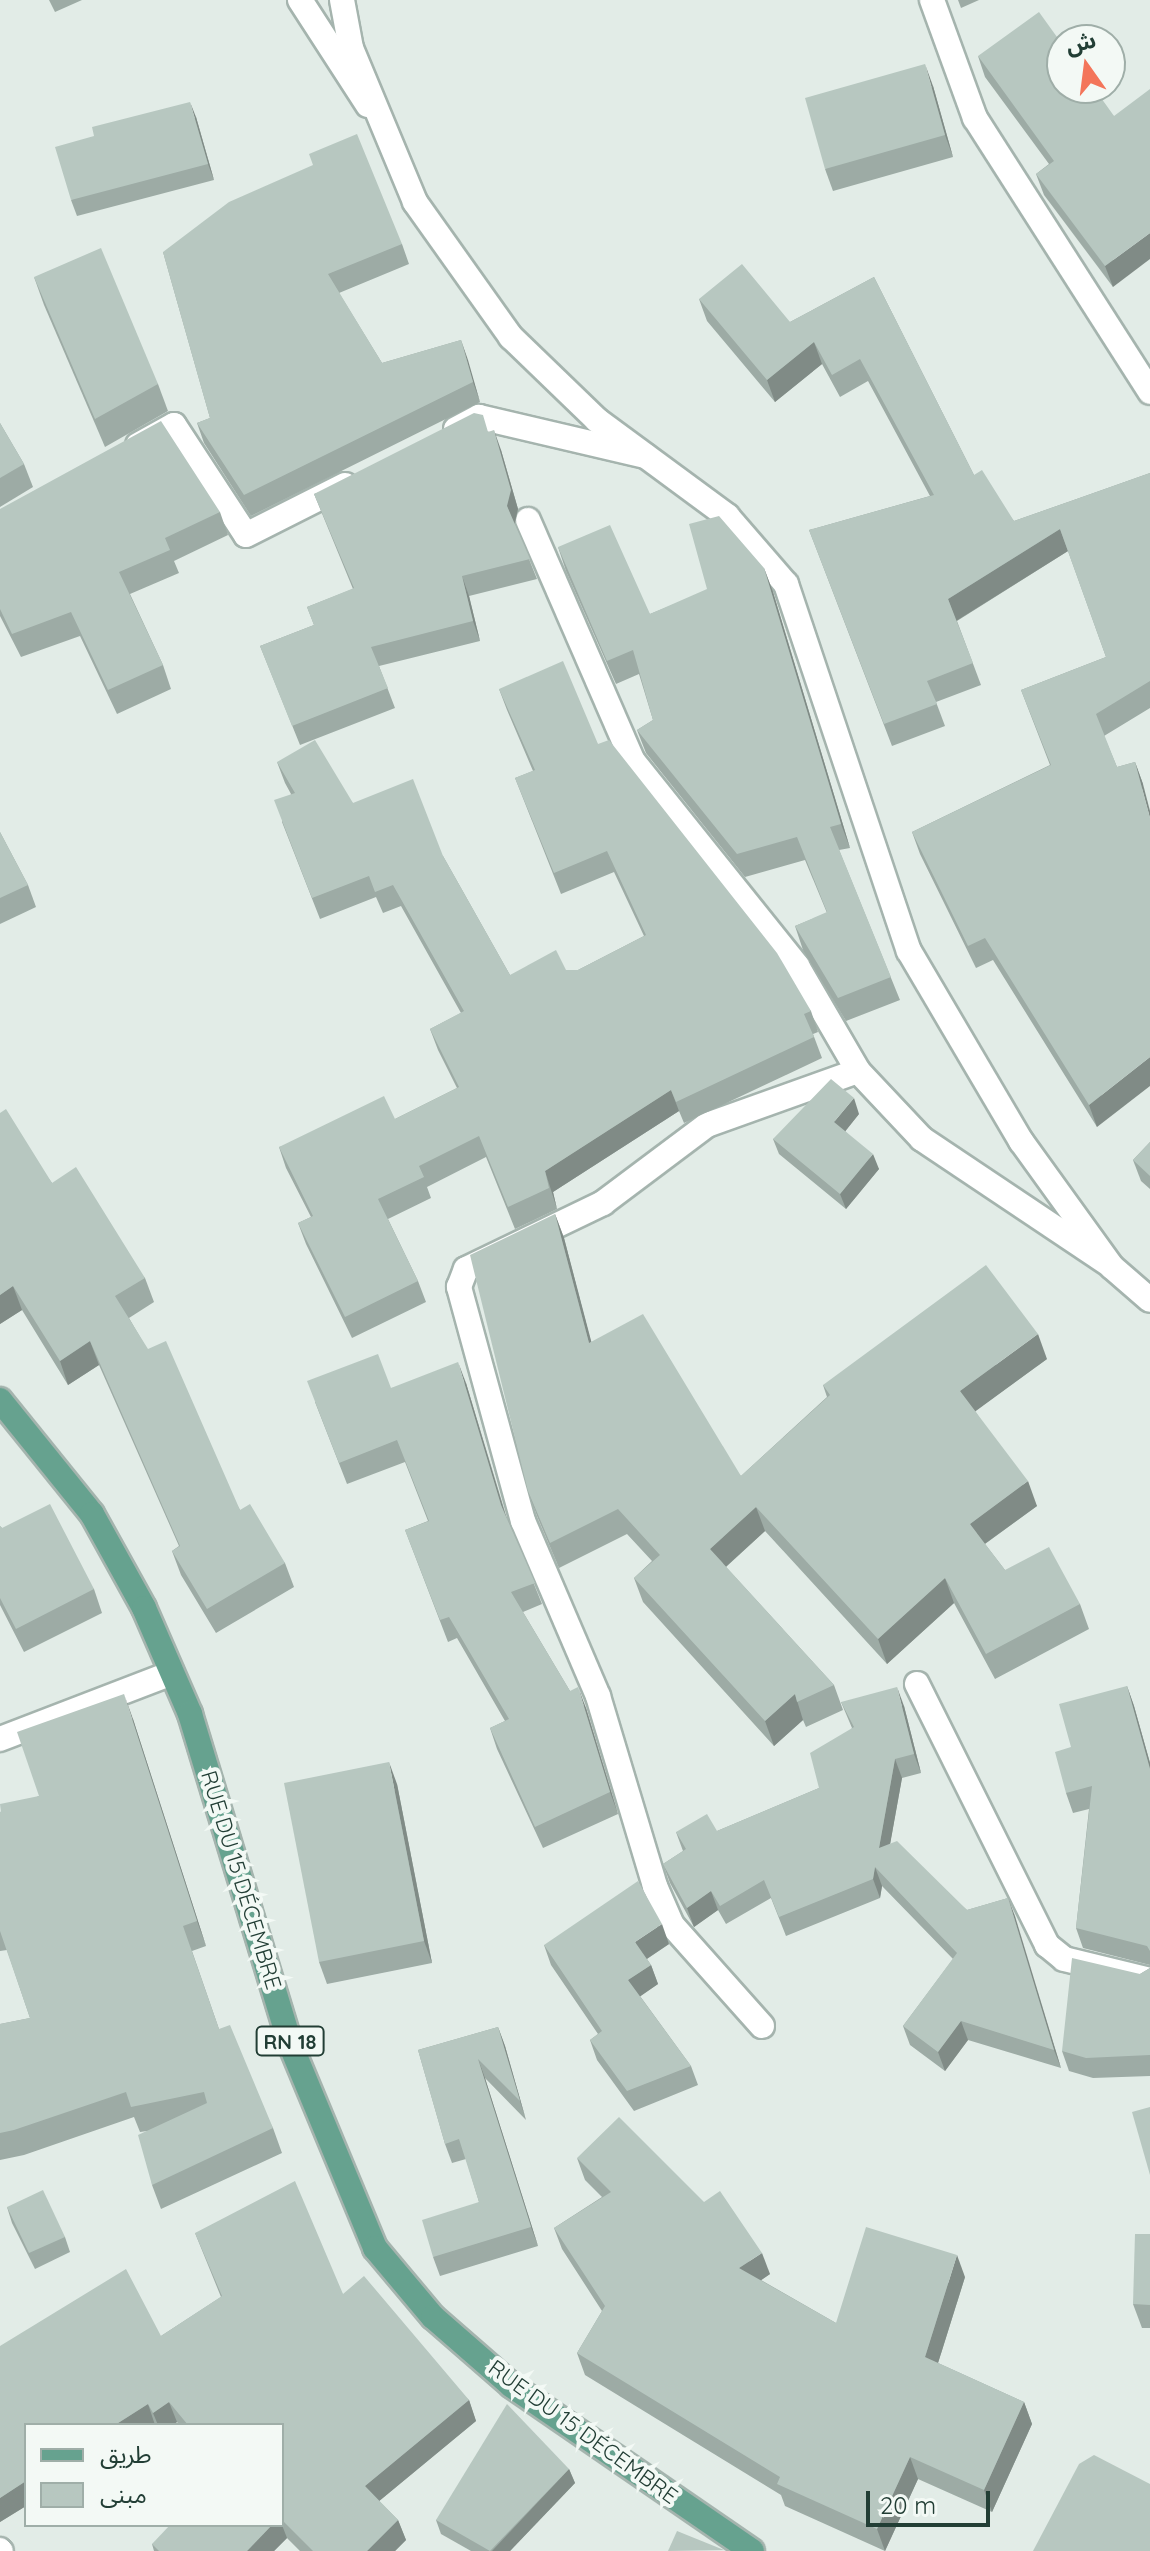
<!DOCTYPE html>
<meta charset="utf-8">
<style>
body{margin:0}
#map{position:relative;width:1150px;height:2551px;overflow:hidden;background:#e2ece7;font-family:Quicksand,"Noto Sans Arabic",sans-serif}
div>[style]{position:absolute}
.roads{filter:drop-shadow(2px 0 #a5b4ae) drop-shadow(-2px 0 #a5b4ae) drop-shadow(0 2px #a5b4ae) drop-shadow(0 -2px #a5b4ae)}
.minor>*{height:24px;margin:-12px;padding:0 12px;transform-origin:12px;border-radius:12px;background:#fff}
.tertiary>*{height:24px;margin:-12px;padding:0 12px;transform-origin:12px;border-radius:12px;background:#fff}
.primary>*{height:24px;margin:-12px;padding:0 12px;transform-origin:12px;border-radius:12px;background:#66a28f}
.wall>*{inset:0;background:#9daba5}
.shaded-wall>*{inset:0;background:#808b86}
.building>*{inset:0;background:#b7c7c0}
span{translate:-50% -50%;white-space:nowrap;text-align:center;line-height:1.15;-webkit-text-stroke:8px #f3f9f5;paint-order:stroke}
.shield-label span{padding:2px 6px;background:#f3f9f5;border:2px solid;border-radius:6px;-webkit-text-stroke-width:0}
.shield-label{font-size:20px;color:#223e35;font-weight:700}
.street-label{font-size:22px;color:#223e35}
.legend{position:absolute;left:24px;top:2423px;width:260px;height:104px;box-sizing:border-box;background:#f3f9f5;border:2px solid #9faea8;margin:0;padding:10px 14px;list-style:none;font-size:24px;color:#223e35}
.legend li{display:flex;align-items:center;gap:16px;height:40px}
.legend b{width:40px;border:2px solid #9faea8}
.north{position:absolute;left:1046px;top:24px;width:80px;height:80px;box-sizing:border-box;background:#f3f9f5;border:2px solid #9faea8;border-radius:50%;rotate:346deg;font-size:22px;font-weight:700;line-height:32px;text-align:center;color:#223e35}
.north::after{content:'';display:block;margin:auto;width:28px;height:36px;background:#f3755a;clip-path:polygon(50% 0,100% 100%,50% 72%,0 100%)}
.scale{position:absolute;left:866px;top:2491px;width:124px;height:36px;box-sizing:border-box;border:4px solid #223e35;border-top:0;padding-left:10px;font-size:24px;line-height:28px;white-space:nowrap;color:#223e35;-webkit-text-stroke:6px #f3f9f5;paint-order:stroke}
</style>
<div id="map">
<div class="roads">
<div class="minor">
<div style="left:300px;top:0;width:125px;rotate:57.1deg"></div>
<div style="left:932px;top:0;width:126px;rotate:70deg"></div>
<div style="left:975px;top:118px;width:325px;rotate:57.4deg"></div>
<div style="left:456px;top:429px;width:26px;rotate:-28deg"></div>
<div style="left:479px;top:417px;width:171px;rotate:13.2deg"></div>
<div style="left:138px;top:445px;width:41px;rotate:-29.1deg"></div>
<div style="left:174px;top:425px;width:131px;rotate:56.8deg"></div>
<div style="left:246px;top:535px;width:111px;rotate:-26.8deg"></div>
<div style="left:528px;top:520px;width:263px;rotate:66.5deg"></div>
<div style="left:633px;top:761px;width:263px;rotate:51.3deg"></div>
<div style="left:797px;top:966px;width:121px;rotate:59.8deg"></div>
<div style="left:858px;top:1071px;width:93px;rotate:46.7deg"></div>
<div style="left:922px;top:1139px;width:225px;rotate:33.8deg"></div>
<div style="left:917px;top:1684px;width:292px;rotate:63.5deg"></div>
<div style="left:1047px;top:1945px;width:22px;rotate:39deg"></div>
<div style="left:1064px;top:1959px;width:89px;rotate:13.7deg"></div>
<div style="left:0;top:1739px;width:184px;rotate:-21deg"></div>
<div style="left:762px;top:2026px;width:135px;rotate:-131.7deg"></div>
<div style="left:672px;top:1925px;width:43px;rotate:-113.6deg"></div>
<div style="left:655px;top:1886px;width:198px;rotate:-106.7deg"></div>
<div style="left:598px;top:1696px;width:190px;rotate:-113.2deg"></div>
<div style="left:523px;top:1521px;width:243px;rotate:-105.3deg"></div>
<div style="left:459px;top:1287px;width:19px;rotate:-69deg"></div>
<div style="left:466px;top:1269px;width:152px;rotate:-25.7deg"></div>
<div style="left:603px;top:1203px;width:130px;rotate:-36.9deg"></div>
<div style="left:707px;top:1125px;width:160px;rotate:-19.7deg"></div>
<div style="left:0;top:2550px;width:1px;rotate:45deg"></div>
</div>
<div class="tertiary">
<div style="left:342px;top:0;width:49px;rotate:79.4deg"></div>
<div style="left:351px;top:48px;width:167px;rotate:67.4deg"></div>
<div style="left:415px;top:202px;width:166px;rotate:54.6deg"></div>
<div style="left:511px;top:337px;width:120px;rotate:44deg"></div>
<div style="left:597px;top:420px;width:162px;rotate:36.4deg"></div>
<div style="left:727px;top:516px;width:90px;rotate:49.1deg"></div>
<div style="left:786px;top:584px;width:387px;rotate:71.5deg"></div>
<div style="left:909px;top:951px;width:221px;rotate:59.5deg"></div>
<div style="left:1021px;top:1141px;width:155px;rotate:54.2deg"></div>
<div style="left:1112px;top:1267px;width:50px;rotate:41deg"></div>
</div>
<div class="primary">
<div style="left:0;top:1400px;width:146px;rotate:51.1deg"></div>
<div style="left:92px;top:1514px;width:107px;rotate:61deg"></div>
<div style="left:144px;top:1608px;width:116px;rotate:66.5deg"></div>
<div style="left:190px;top:1714px;width:347px;rotate:73.1deg"></div>
<div style="left:291px;top:2046px;width:219px;rotate:67.4deg"></div>
<div style="left:375px;top:2248px;width:90px;rotate:50deg"></div>
<div style="left:433px;top:2317px;width:105px;rotate:41.1deg"></div>
<div style="left:512px;top:2386px;width:291px;rotate:34.5deg"></div>
</div>
</div>
<div class="wall">
<div style="clip-path:polygon(49px 0,82px 0,55px 12px)"></div>
<div style="clip-path:polygon(958px 0,979px 0,961px 8px)"></div>
<div style="clip-path:polygon(978px 56px,1114px 116px,1113px 287px,1044px 195px,1036px 174px,1049px 164px,985px 77px)"></div>
<div style="clip-path:polygon(933px 86px,953px 157px,833px 191px,825px 169px)"></div>
<div style="clip-path:polygon(196px 117px,214px 180px,77px 216px,71px 200px)"></div>
<div style="clip-path:polygon(402px 244px,409px 264px,339px 293px,382px 363px,461px 340px,480px 402px,251px 516px,204px 443px,197px 423px,210px 418px,163px 252px)"></div>
<div style="clip-path:polygon(34px 277px,158px 384px,168px 411px,105px 447px,44px 305px)"></div>
<div style="clip-path:polygon(874px 277px,974px 475px,1014px 521px,1150px 473px,1150px 708px,1104px 736px,1117px 767px,1135px 762px,1143px 784px,1097px 1127px,993px 960px,976px 968px,920px 854px,912px 832px,1050px 765px,1021px 690px,1106px 657px,1068px 551px,957px 621px,981px 685px,936px 702px,945px 726px,892px 746px,809px 530px,930px 496px,868px 381px,840px 397px,822px 364px,775px 402px,707px 321px,699px 299px,790px 322px)"></div>
<div style="clip-path:polygon(0 423px,24px 464px,33px 487px,0 507px)"></div>
<div style="clip-path:polygon(489px 432px,501px 450px,518px 509px,515px 524px,537px 579px,469px 596px,480px 641px,379px 666px,395px 708px,300px 745px,260px 646px,314px 625px,307px 607px,353px 589px,314px 494px)"></div>
<div style="clip-path:polygon(0 509px,220px 512px,228px 535px,174px 561px,179px 573px,130px 594px,163px 665px,171px 689px,117px 714px,80px 636px,21px 657px,0 616px)"></div>
<div style="clip-path:polygon(558px 547px,650px 614px,764px 568px,773px 592px,850px 848px,839px 850px,900px 1000px,846px 1021px,803px 950px,795px 926px,827px 913px,805px 860px,745px 877px,646px 753px,637px 730px,653px 720px,639px 674px,616px 684px,566px 571px)"></div>
<div style="clip-path:polygon(499px 689px,598px 744px,811px 1011px,818px 1032px,813px 1034px,822px 1058px,684px 1123px,679px 1111px,553px 1192px,557px 1209px,515px 1229px,486px 1157px,427px 1187px,431px 1198px,388px 1219px,418px 1281px,426px 1302px,352px 1338px,306px 1244px,298px 1223px,311px 1217px,286px 1168px,279px 1147px,395px 1119px,457px 1088px,438px 1050px,430px 1029px,461px 1013px,401px 906px,383px 913px,376px 897px,320px 919px,282px 822px,291px 794px,285px 783px,277px 762px,353px 803px,443px 856px,510px 975px,578px 970px,644px 936px,614px 872px,561px 894px,515px 778px,533px 771px,507px 710px)"></div>
<div style="clip-path:polygon(0 832px,28px 885px,36px 907px,0 924px)"></div>
<div style="clip-path:polygon(0 1113px,52px 1183px,145px 1278px,154px 1302px,129px 1318px,240px 1510px,285px 1563px,294px 1587px,216px 1633px,181px 1575px,172px 1551px,179px 1546px,99px 1365px,68px 1385px,22px 1310px,0 1324px)"></div>
<div style="clip-path:polygon(859px 1114px,845px 1131px,879px 1169px,846px 1209px,779px 1154px,773px 1139px)"></div>
<div style="clip-path:polygon(1150px 1142px,1150px 1189px,1141px 1181px,1133px 1160px)"></div>
<div style="clip-path:polygon(555px 1214px,564px 1238px,591px 1342px,741px 1476px,827px 1397px,823px 1385px,1047px 1359px,975px 1411px,1037px 1506px,985px 1544px,1005px 1570px,1080px 1604px,1089px 1629px,995px 1679px,954px 1603px,887px 1664px,765px 1531px,726px 1567px,834px 1685px,843px 1710px,806px 1727px,803px 1720px,774px 1746px,643px 1602px,634px 1578px,652px 1561px,627px 1534px,559px 1568px,537px 1516px,528px 1491px)"></div>
<div style="clip-path:polygon(466px 1383px,506px 1515px,542px 1604px,523px 1612px,570px 1691px,586px 1708px,618px 1814px,543px 1848px,497px 1749px,490px 1728px,505px 1721px,457px 1638px,448px 1642px,405px 1530px,428px 1521px,405px 1462px,347px 1484px,315px 1402px,391px 1388px)"></div>
<div style="clip-path:polygon(0 1526px,2px 1528px,94px 1589px,102px 1613px,24px 1652px,0 1605px)"></div>
<div style="clip-path:polygon(1127px 1686px,1134px 1706px,1150px 1763px,1150px 1965px,1083px 1948px,1076px 1928px,1089px 1809px,1073px 1813px,1066px 1793px,1071px 1747px)"></div>
<div style="clip-path:polygon(841px 1702px,904px 1706px,921px 1773px,902px 1778px,890px 1844px,967px 1910px,1008px 1898px,1061px 2068px,968px 2040px,945px 2071px,910px 2045px,903px 2026px,953px 1959px,882px 1886px,880px 1898px,786px 1936px,771px 1898px,726px 1924px,718px 1910px,694px 1927px,670px 1883px,663px 1864px,683px 1851px,676px 1832px,717px 1831px,819px 1788px,852px 1728px)"></div>
<div style="clip-path:polygon(133px 1719px,206px 1946px,192px 1951px,219px 2029px,273px 2128px,282px 2153px,161px 2209px,152px 2185px,147px 2131px,140px 2132px,134px 2117px,24px 2155px,0 2160px,0 2024px,30px 2018px,7px 1950px,0 1951px,0 1812px,39px 1796px)"></div>
<div style="clip-path:polygon(397px 1784px,432px 1963px,327px 1984px,319px 1962px)"></div>
<div style="clip-path:polygon(669px 1944px,647px 1959px,651px 1965px,658px 1984px,640px 1996px,691px 2066px,698px 2085px,634px 2111px,597px 2060px,590px 2040px,598px 2034px,551px 1965px,544px 1945px)"></div>
<div style="clip-path:polygon(1150px 1968px,1150px 2076px,1093px 2078px,1069px 2071px,1062px 2051px,1140px 1974px)"></div>
<div style="clip-path:polygon(498px 2027px,505px 2046px,526px 2120px,485px 2078px,538px 2246px,440px 2276px,433px 2257px,479px 2202px,466px 2159px,452px 2163px,445px 2144px,418px 2050px)"></div>
<div style="clip-path:polygon(577px 2158px,770px 2274px,761px 2280px,836px 2323px,965px 2277px,938px 2363px,1024px 2402px,1032px 2424px,992px 2512px,918px 2479px,885px 2551px,785px 2506px,781px 2495px,585px 2375px,577px 2353px,602px 2311px,562px 2249px,554px 2228px,602px 2197px,585px 2180px)"></div>
<div style="clip-path:polygon(7px 2207px,65px 2237px,70px 2252px,35px 2269px,12px 2223px)"></div>
<div style="clip-path:polygon(195px 2233px,343px 2294px,469px 2400px,476px 2421px,379px 2501px,398px 2520px,406px 2540px,395px 2551px,300px 2551px,287px 2538px,274px 2551px,154px 2551px,152px 2544px,282px 2525px,282px 2425px,179px 2425px,177px 2422px,173px 2425px,26px 2425px,26px 2506px,0 2522px,0 2346px,161px 2336px,221px 2297px)"></div>
<div style="clip-path:polygon(1150px 2234px,1150px 2328px,1142px 2328px,1133px 2304px)"></div>
<div style="clip-path:polygon(569px 2469px,575px 2483px,510px 2551px,471px 2551px,441px 2534px,436px 2520px)"></div>
</div>
<div class="shaded-wall">
<div style="clip-path:polygon(925px 64px,933px 86px,953px 157px,945px 135px)"></div>
<div style="clip-path:polygon(190px 102px,196px 117px,214px 180px,208px 164px)"></div>
<div style="clip-path:polygon(1150px 233px,1150px 259px,1113px 287px,1105px 266px)"></div>
<div style="clip-path:polygon(461px 340px,468px 360px,480px 402px,473px 382px)"></div>
<div style="clip-path:polygon(814px 342px,822px 364px,775px 402px,767px 380px)"></div>
<div style="clip-path:polygon(494px 430px,501px 450px,518px 509px,514px 526px,507px 506px)"></div>
<div style="clip-path:polygon(1060px 529px,1068px 551px,956px 621px,948px 599px)"></div>
<div style="clip-path:polygon(764px 568px,773px 592px,850px 848px,841px 824px)"></div>
<div style="clip-path:polygon(462px 576px,469px 596px,480px 641px,473px 621px)"></div>
<div style="clip-path:polygon(1135px 762px,1143px 784px,1150px 811px,1150px 818px)"></div>
<div style="clip-path:polygon(1150px 1057px,1150px 1086px,1097px 1127px,1089px 1105px)"></div>
<div style="clip-path:polygon(671px 1090px,679px 1111px,553px 1192px,557px 1209px,545px 1171px)"></div>
<div style="clip-path:polygon(854px 1098px,859px 1114px,840px 1138px,834px 1122px)"></div>
<div style="clip-path:polygon(873px 1154px,879px 1169px,846px 1209px,840px 1194px)"></div>
<div style="clip-path:polygon(555px 1214px,564px 1238px,598px 1367px,589px 1343px)"></div>
<div style="clip-path:polygon(13px 1286px,22px 1310px,0 1324px,0 1295px)"></div>
<div style="clip-path:polygon(1038px 1334px,1047px 1359px,969px 1416px,960px 1391px)"></div>
<div style="clip-path:polygon(90px 1341px,99px 1365px,68px 1385px,60px 1361px)"></div>
<div style="clip-path:polygon(458px 1362px,466px 1383px,509px 1527px,501px 1505px)"></div>
<div style="clip-path:polygon(1028px 1481px,1037px 1506px,979px 1548px,970px 1524px)"></div>
<div style="clip-path:polygon(756px 1507px,765px 1531px,719px 1573px,710px 1549px)"></div>
<div style="clip-path:polygon(945px 1578px,954px 1603px,887px 1664px,878px 1639px)"></div>
<div style="clip-path:polygon(1127px 1686px,1134px 1706px,1150px 1763px,1150px 1769px)"></div>
<div style="clip-path:polygon(578px 1687px,586px 1708px,618px 1814px,610px 1792px)"></div>
<div style="clip-path:polygon(897px 1687px,904px 1706px,921px 1773px,914px 1754px)"></div>
<div style="clip-path:polygon(124px 1694px,133px 1719px,206px 1946px,197px 1921px)"></div>
<div style="clip-path:polygon(795px 1694px,803px 1720px,774px 1746px,765px 1721px)"></div>
<div style="clip-path:polygon(895px 1759px,902px 1778px,886px 1867px,879px 1848px)"></div>
<div style="clip-path:polygon(389px 1762px,397px 1784px,432px 1963px,424px 1941px)"></div>
<div style="clip-path:polygon(875px 1867px,882px 1886px,880px 1898px,873px 1879px)"></div>
<div style="clip-path:polygon(711px 1891px,718px 1910px,694px 1927px,687px 1908px)"></div>
<div style="clip-path:polygon(1008px 1898px,1015px 1916px,1061px 2068px,1054px 2050px)"></div>
<div style="clip-path:polygon(662px 1924px,669px 1944px,642px 1962px,635px 1942px)"></div>
<div style="clip-path:polygon(651px 1965px,658px 1984px,635px 2000px,628px 1980px)"></div>
<div style="clip-path:polygon(961px 2021px,968px 2040px,945px 2071px,938px 2052px)"></div>
<div style="clip-path:polygon(498px 2027px,505px 2046px,526px 2120px,520px 2101px)"></div>
<div style="clip-path:polygon(478px 2059px,485px 2078px,538px 2246px,531px 2227px)"></div>
<div style="clip-path:polygon(762px 2253px,770px 2274px,747px 2290px,739px 2268px)"></div>
<div style="clip-path:polygon(957px 2255px,965px 2277px,933px 2379px,925px 2357px)"></div>
<div style="clip-path:polygon(469px 2400px,476px 2421px,372px 2507px,365px 2486px)"></div>
<div style="clip-path:polygon(169px 2402px,177px 2422px,173px 2425px,158px 2425px,153px 2413px)"></div>
<div style="clip-path:polygon(1024px 2402px,1032px 2424px,992px 2512px,984px 2490px)"></div>
<div style="clip-path:polygon(148px 2404px,155px 2425px,115px 2425px)"></div>
<div style="clip-path:polygon(910px 2457px,918px 2479px,885px 2551px,877px 2529px)"></div>
<div style="clip-path:polygon(569px 2469px,575px 2483px,510px 2551px,492px 2551px)"></div>
<div style="clip-path:polygon(26px 2481px,26px 2506px,0 2522px,0 2498px)"></div>
<div style="clip-path:polygon(398px 2520px,406px 2540px,395px 2551px,367px 2551px)"></div>
<div style="clip-path:polygon(272px 2525px,282px 2525px,287px 2538px,274px 2551px,247px 2551px)"></div>
</div>
<div class="building">
<div style="clip-path:polygon(1039px 12px,1062px 44px,1062px 88px,1094px 88px,1114px 116px,1150px 89px,1150px 233px,1105px 266px,1036px 174px,1054px 161px,978px 56px)"></div>
<div style="clip-path:polygon(925px 64px,945px 135px,825px 169px,805px 98px)"></div>
<div style="clip-path:polygon(190px 102px,208px 164px,71px 200px,55px 147px,94px 136px,92px 127px)"></div>
<div style="clip-path:polygon(357px 134px,402px 244px,328px 274px,382px 363px,461px 340px,473px 382px,244px 495px,197px 423px,210px 418px,163px 252px,229px 202px,313px 165px,309px 154px)"></div>
<div style="clip-path:polygon(101px 248px,158px 384px,95px 419px,34px 277px)"></div>
<div style="clip-path:polygon(742px 264px,790px 322px,874px 277px,974px 475px,982px 470px,1014px 521px,1150px 473px,1150px 681px,1096px 714px,1117px 767px,1135px 762px,1150px 818px,1150px 1057px,1089px 1105px,985px 938px,968px 946px,912px 832px,1051px 765px,1021px 690px,1106px 657px,1060px 529px,948px 599px,973px 663px,927px 681px,937px 704px,884px 724px,809px 530px,934px 495px,860px 359px,832px 375px,814px 342px,767px 380px,699px 299px)"></div>
<div style="clip-path:polygon(474px 413px,483px 415px,488px 432px,494px 430px,511px 490px,507px 506px,530px 559px,462px 576px,473px 621px,371px 647px,388px 688px,292px 726px,260px 646px,314px 625px,307px 607px,354px 588px,314px 494px)"></div>
<div style="clip-path:polygon(161px 421px,220px 512px,165px 538px,170px 550px,119px 572px,163px 665px,108px 690px,71px 612px,12px 634px,0 609px,0 509px)"></div>
<div style="clip-path:polygon(0 423px,24px 464px,0 478px)"></div>
<div style="clip-path:polygon(719px 516px,764px 568px,841px 824px,830px 827px,891px 977px,838px 998px,795px 926px,827px 912px,797px 837px,737px 854px,637px 730px,653px 720px,633px 650px,607px 661px,558px 547px,610px 525px,650px 614px,707px 589px,689px 524px)"></div>
<div style="clip-path:polygon(563px 661px,598px 744px,609px 740px,777px 953px,811px 1011px,804px 1014px,814px 1037px,676px 1102px,671px 1090px,545px 1171px,549px 1188px,508px 1207px,479px 1136px,419px 1166px,424px 1177px,378px 1199px,418px 1281px,345px 1317px,298px 1223px,313px 1216px,279px 1147px,384px 1096px,395px 1119px,459px 1087px,430px 1029px,464px 1011px,393px 885px,375px 892px,369px 876px,312px 898px,274px 800px,295px 793px,277px 762px,315px 740px,353px 803px,413px 779px,443px 856px,510px 975px,556px 950px,566px 970px,578px 970px,646px 935px,607px 851px,554px 873px,515px 778px,535px 770px,499px 689px)"></div>
<div style="clip-path:polygon(0 832px,28px 885px,0 898px)"></div>
<div style="clip-path:polygon(831px 1079px,854px 1098px,834px 1122px,873px 1154px,840px 1194px,773px 1139px)"></div>
<div style="clip-path:polygon(6px 1109px,52px 1183px,76px 1167px,145px 1278px,115px 1296px,148px 1349px,166px 1341px,240px 1510px,250px 1504px,285px 1563px,207px 1609px,172px 1551px,180px 1546px,90px 1341px,60px 1361px,13px 1286px,0 1295px,0 1113px)"></div>
<div style="clip-path:polygon(1150px 1142px,1150px 1176px,1133px 1160px)"></div>
<div style="clip-path:polygon(555px 1214px,589px 1343px,643px 1314px,741px 1476px,830px 1395px,823px 1385px,986px 1265px,1038px 1334px,960px 1391px,1028px 1481px,970px 1524px,1005px 1570px,1049px 1547px,1080px 1604px,986px 1654px,945px 1578px,878px 1639px,756px 1507px,710px 1549px,834px 1685px,797px 1702px,795px 1694px,765px 1721px,634px 1578px,660px 1555px,618px 1509px,550px 1543px,528px 1491px,470px 1255px)"></div>
<div style="clip-path:polygon(378px 1354px,391px 1388px,458px 1362px,501px 1505px,535px 1583px,511px 1592px,570px 1691px,578px 1687px,610px 1792px,535px 1827px,490px 1728px,509px 1719px,449px 1617px,440px 1620px,405px 1530px,429px 1521px,397px 1440px,339px 1463px,307px 1381px)"></div>
<div style="clip-path:polygon(50px 1504px,94px 1589px,16px 1629px,0 1598px,0 1526px,2px 1528px)"></div>
<div style="clip-path:polygon(1127px 1686px,1150px 1769px,1150px 1951px,1147px 1946px,1076px 1928px,1092px 1786px,1066px 1793px,1055px 1752px,1071px 1747px,1059px 1704px)"></div>
<div style="clip-path:polygon(897px 1687px,914px 1754px,895px 1759px,879px 1848px,897px 1841px,967px 1910px,1008px 1898px,1054px 2050px,961px 2021px,938px 2052px,903px 2026px,957px 1953px,875px 1867px,873px 1879px,779px 1917px,764px 1880px,720px 1906px,711px 1891px,687px 1908px,663px 1864px,686px 1849px,676px 1832px,707px 1814px,717px 1831px,819px 1788px,810px 1753px,854px 1727px,841px 1702px)"></div>
<div style="clip-path:polygon(124px 1694px,197px 1921px,183px 1926px,219px 2029px,230px 2025px,273px 2128px,152px 2185px,138px 2135px,207px 2103px,204px 2092px,131px 2107px,126px 2092px,14px 2130px,0 2133px,0 2024px,30px 2018px,0 1931px,0 1812px,1px 1812px,0 1804px,39px 1796px,17px 1732px)"></div>
<div style="clip-path:polygon(389px 1762px,424px 1941px,319px 1962px,284px 1783px)"></div>
<div style="clip-path:polygon(638px 1881px,662px 1924px,635px 1942px,651px 1965px,628px 1980px,691px 2066px,627px 2091px,590px 2040px,602px 2031px,544px 1945px)"></div>
<div style="clip-path:polygon(1072px 1958px,1140px 1974px,1150px 1968px,1150px 2055px,1086px 2058px,1062px 2051px)"></div>
<div style="clip-path:polygon(498px 2027px,520px 2101px,478px 2059px,531px 2227px,433px 2257px,422px 2220px,479px 2202px,459px 2139px,445px 2144px,418px 2050px)"></div>
<div style="clip-path:polygon(1150px 2107px,1150px 2175px,1132px 2112px)"></div>
<div style="clip-path:polygon(619px 2117px,704px 2202px,720px 2191px,762px 2253px,739px 2268px,836px 2323px,866px 2227px,957px 2255px,925px 2357px,1024px 2402px,984px 2490px,910px 2457px,877px 2529px,777px 2484px,780px 2477px,577px 2353px,605px 2306px,554px 2228px,611px 2192px,577px 2158px)"></div>
<div style="clip-path:polygon(295px 2181px,343px 2294px,364px 2276px,469px 2400px,365px 2486px,398px 2520px,367px 2551px,313px 2551px,282px 2520px,282px 2425px,188px 2425px,169px 2402px,153px 2413px,148px 2404px,115px 2425px,26px 2425px,26px 2481px,0 2498px,0 2346px,126px 2269px,161px 2336px,222px 2296px,195px 2233px)"></div>
<div style="clip-path:polygon(43px 2190px,65px 2237px,29px 2253px,7px 2207px)"></div>
<div style="clip-path:polygon(1135px 2234px,1150px 2234px,1150px 2305px,1133px 2304px)"></div>
<div style="clip-path:polygon(507px 2404px,569px 2469px,490px 2551px,436px 2520px)"></div>
<div style="clip-path:polygon(1094px 2455px,1150px 2484px,1150px 2551px,1033px 2551px,1079px 2464px)"></div>
<div style="clip-path:polygon(170px 2525px,272px 2525px,247px 2551px,159px 2551px,152px 2544px)"></div>
<div style="clip-path:polygon(677px 2531px,724px 2550px,668px 2551px)"></div>
</div>
<div class="shield-label">
<span style="left:290px;top:2041px">RN 18</span>
</div>
<div class="street-label">
<span style="left:241px;top:1880px;rotate:73deg">RUE DU 15 DÉCEMBRE</span>
<span style="left:583px;top:2432px;rotate:36deg">RUE DU 15 DÉCEMBRE</span>
</div>
<ul class="legend">
<li><b style="height:10px;background:#66a28f"></b>طريق</li>
<li><b style="height:22px;background:#b7c7c0"></b>مبنى</li>
</ul>
<div class="north">ش</div>
<div class="scale">20 m</div>
</div>
